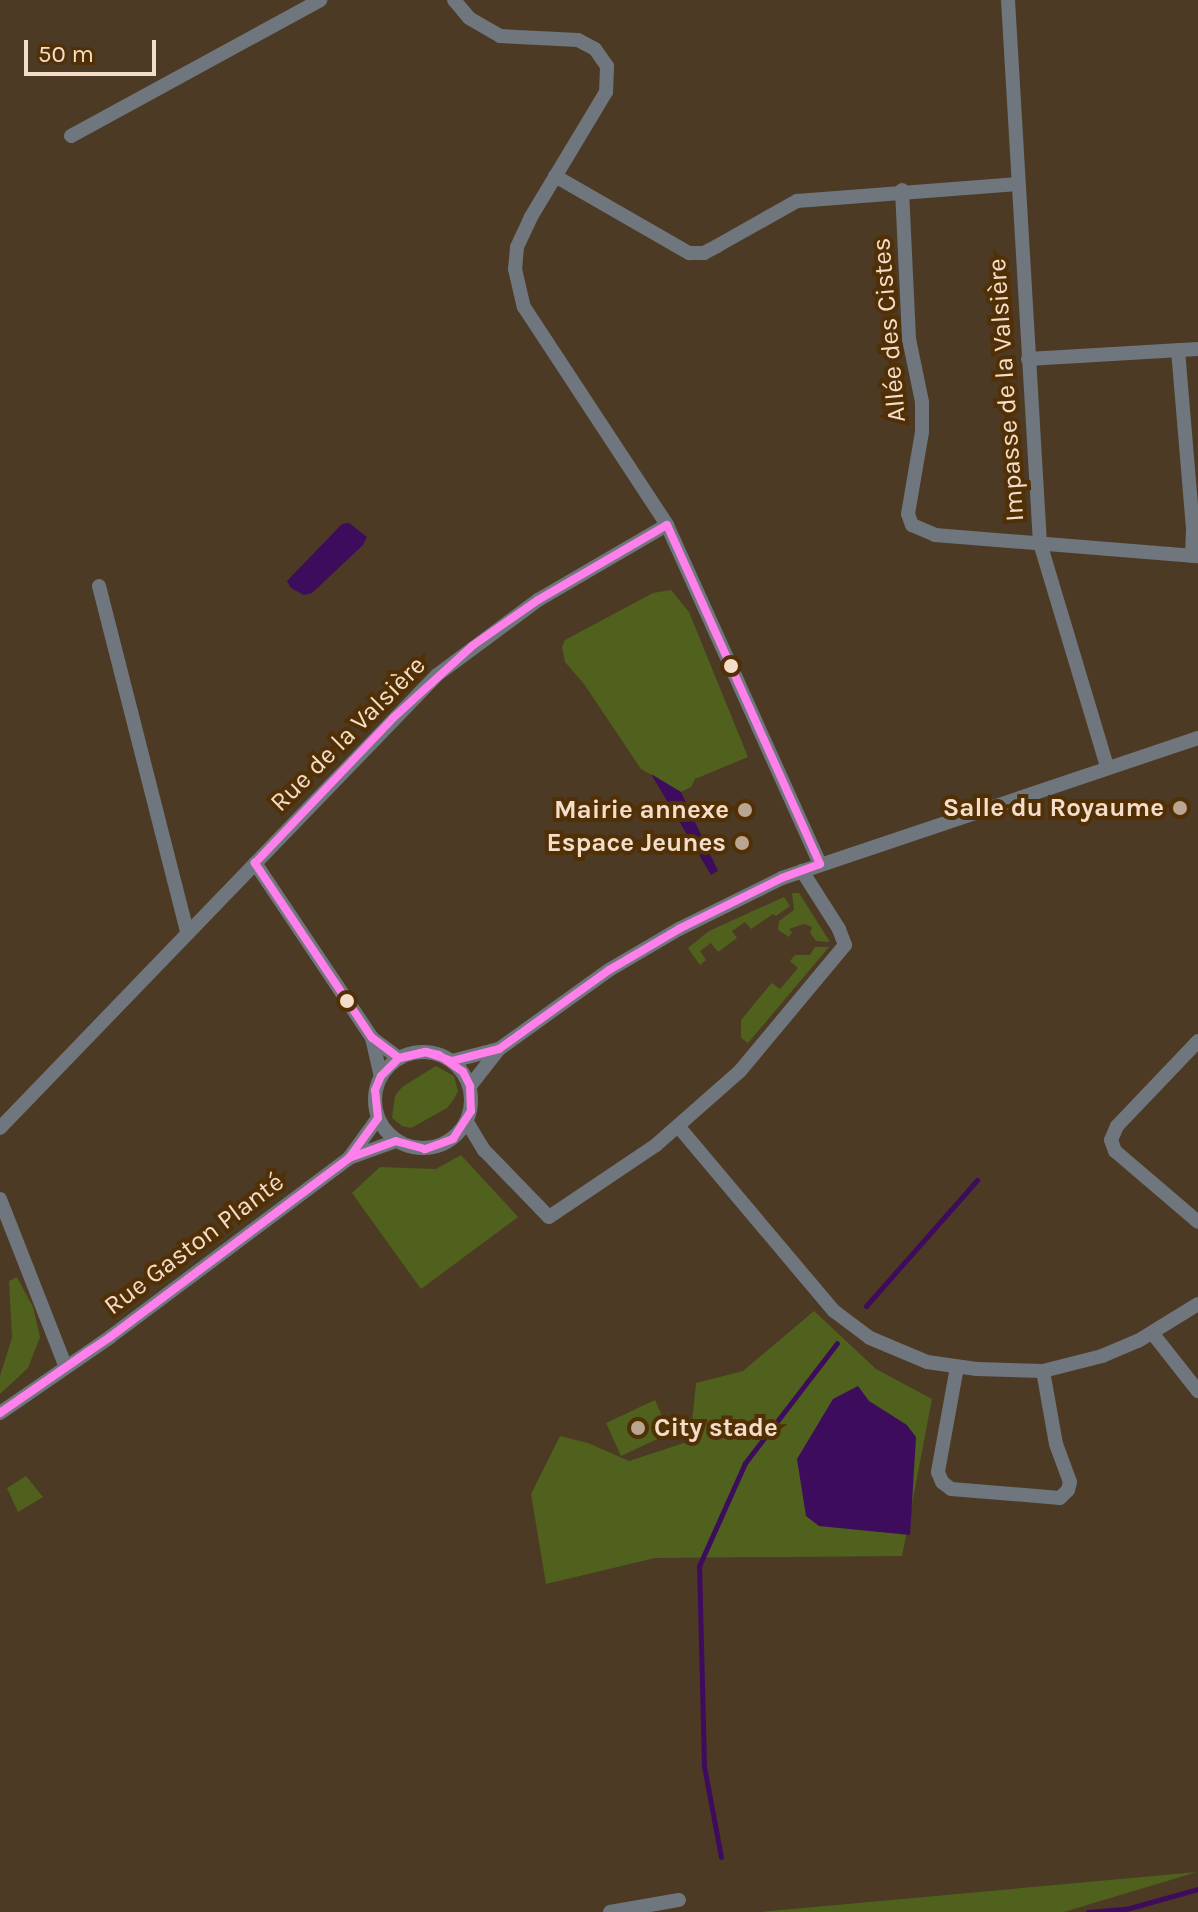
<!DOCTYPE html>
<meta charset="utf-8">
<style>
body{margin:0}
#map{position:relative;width:1198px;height:1912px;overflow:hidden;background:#4c3a25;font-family:Karla,sans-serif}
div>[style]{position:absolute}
.green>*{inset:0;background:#4f611d}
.water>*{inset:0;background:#3e0c5c}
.stream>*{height:5px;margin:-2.5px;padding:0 2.5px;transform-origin:2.5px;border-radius:2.5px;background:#3e0c5c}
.street>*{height:14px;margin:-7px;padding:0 7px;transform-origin:7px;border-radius:7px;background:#6f767d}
.street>.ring{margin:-7px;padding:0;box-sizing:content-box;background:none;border:14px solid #6f767d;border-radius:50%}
.bus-1>*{height:8px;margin:-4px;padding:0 4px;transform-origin:4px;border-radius:4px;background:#ff80ea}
.dots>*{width:22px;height:22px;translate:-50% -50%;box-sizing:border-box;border:4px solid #523006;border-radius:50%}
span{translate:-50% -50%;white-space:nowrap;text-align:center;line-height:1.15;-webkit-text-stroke:8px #523006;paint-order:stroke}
.street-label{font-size:26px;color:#f4deca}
.poi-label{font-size:26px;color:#f4deca;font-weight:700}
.right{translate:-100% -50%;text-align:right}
.left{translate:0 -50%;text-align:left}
.scale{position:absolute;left:24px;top:40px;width:132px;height:36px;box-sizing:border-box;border:4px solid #f4deca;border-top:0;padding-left:10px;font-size:24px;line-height:28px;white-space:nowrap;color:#f4deca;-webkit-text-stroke:6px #523006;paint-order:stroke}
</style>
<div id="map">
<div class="green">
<div style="clip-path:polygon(671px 590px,689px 612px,748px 757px,695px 779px,691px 787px,681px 792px,641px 769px,584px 684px,565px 662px,562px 647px,565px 640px,653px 593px)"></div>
<div style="clip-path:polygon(792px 893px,799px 893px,830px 942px,816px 941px,810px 933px,812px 927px,804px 924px,789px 929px,792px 932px,789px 937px,778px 930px,779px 921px,794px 910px)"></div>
<div style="clip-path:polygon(784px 897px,790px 906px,776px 916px,773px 914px,751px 929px,745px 922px,732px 931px,737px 938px,718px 952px,711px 943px,700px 951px,706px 960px,700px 965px,688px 948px,709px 931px)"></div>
<div style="clip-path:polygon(815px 947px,829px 947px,748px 1043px,741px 1038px,741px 1020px,769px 986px,772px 983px,780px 989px,798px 968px,790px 961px,795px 955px,810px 955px)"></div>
<div style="clip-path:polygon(436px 1066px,454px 1076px,458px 1091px,454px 1099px,447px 1108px,422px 1122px,411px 1128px,402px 1126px,392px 1118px,395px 1096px,402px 1087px)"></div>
<div style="clip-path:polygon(461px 1155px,518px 1217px,421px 1289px,352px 1193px,380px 1167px,436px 1169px)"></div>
<div style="clip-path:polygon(17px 1277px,33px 1307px,40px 1337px,28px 1368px,0 1394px,0 1376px,12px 1338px,9px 1281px)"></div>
<div style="clip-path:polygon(814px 1311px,876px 1369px,932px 1399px,902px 1556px,655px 1558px,546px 1584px,531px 1494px,560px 1436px,588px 1443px,629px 1461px,690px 1441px,696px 1383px,743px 1371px)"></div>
<div style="clip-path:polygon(655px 1400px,670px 1433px,621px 1456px,606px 1423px)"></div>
<div style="clip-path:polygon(26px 1476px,43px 1497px,18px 1512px,7px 1488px)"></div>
<div style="clip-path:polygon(1197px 1872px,1064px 1912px,760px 1912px)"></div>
</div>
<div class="water">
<div style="clip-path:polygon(349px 523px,367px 537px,363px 545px,312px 593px,304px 595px,291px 588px,287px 581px,342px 524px)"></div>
<div style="clip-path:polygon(651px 774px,681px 792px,718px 871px,711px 875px)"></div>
<div style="clip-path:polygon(858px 1386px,869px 1401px,907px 1425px,916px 1437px,910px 1535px,819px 1526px,806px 1516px,797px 1459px,833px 1399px)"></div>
</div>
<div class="stream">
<div style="left:866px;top:1306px;width:168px;rotate:-48.6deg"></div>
<div style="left:721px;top:1857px;width:93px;rotate:-100.6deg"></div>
<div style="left:704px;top:1766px;width:200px;rotate:-91.4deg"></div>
<div style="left:699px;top:1566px;width:113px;rotate:-65.9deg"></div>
<div style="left:745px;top:1463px;width:151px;rotate:-52.5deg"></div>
<div style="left:1088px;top:1912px;width:38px;rotate:-5deg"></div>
<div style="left:1126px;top:1909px;width:75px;rotate:-15.5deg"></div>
</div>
<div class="street">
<div style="left:454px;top:0;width:23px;rotate:50deg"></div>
<div style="left:469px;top:18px;width:36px;rotate:30deg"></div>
<div style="left:500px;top:36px;width:78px;rotate:2.9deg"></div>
<div style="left:578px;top:40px;width:19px;rotate:28deg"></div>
<div style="left:595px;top:49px;width:21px;rotate:55deg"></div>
<div style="left:607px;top:66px;width:26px;rotate:92deg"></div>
<div style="left:606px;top:92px;width:146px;rotate:121deg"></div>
<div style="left:531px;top:217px;width:33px;rotate:115deg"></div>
<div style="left:517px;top:247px;width:22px;rotate:95deg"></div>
<div style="left:515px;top:269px;width:39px;rotate:77deg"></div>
<div style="left:524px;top:307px;width:261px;rotate:56.7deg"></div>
<div style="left:1008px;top:0;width:544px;rotate:86.63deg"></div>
<div style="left:1040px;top:543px;width:234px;rotate:73.3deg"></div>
<div style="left:71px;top:136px;width:284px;rotate:-28.6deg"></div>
<div style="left:555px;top:176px;width:155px;rotate:29.9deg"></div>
<div style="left:689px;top:253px;width:15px"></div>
<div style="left:704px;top:253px;width:15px;rotate:-28deg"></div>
<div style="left:717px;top:246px;width:92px;rotate:-29.4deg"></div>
<div style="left:797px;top:201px;width:222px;rotate:-4.4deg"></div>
<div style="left:902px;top:190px;width:149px;rotate:87.3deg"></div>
<div style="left:909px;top:339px;width:64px;rotate:78.3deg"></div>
<div style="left:922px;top:402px;width:30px;rotate:90deg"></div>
<div style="left:922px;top:432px;width:83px;rotate:99.7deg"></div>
<div style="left:908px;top:514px;width:12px;rotate:70deg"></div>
<div style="left:912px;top:525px;width:25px;rotate:23deg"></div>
<div style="left:935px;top:535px;width:264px;rotate:4.6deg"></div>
<div style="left:1178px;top:350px;width:180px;rotate:85.2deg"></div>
<div style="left:1193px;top:529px;width:27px;rotate:92deg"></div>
<div style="left:1028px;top:359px;width:170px;rotate:-3.4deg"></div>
<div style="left:99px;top:586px;width:357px;rotate:75.7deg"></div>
<div style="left:255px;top:863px;width:211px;rotate:56.2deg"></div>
<div style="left:372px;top:1038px;width:34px;rotate:37deg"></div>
<div style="left:372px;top:1038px;width:39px;rotate:77deg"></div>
<div style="left:1198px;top:1041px;width:117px;rotate:133.6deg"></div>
<div style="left:1117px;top:1126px;width:15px;rotate:113deg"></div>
<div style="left:1111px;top:1140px;width:12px;rotate:70deg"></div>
<div style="left:1115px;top:1151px;width:109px;rotate:40.5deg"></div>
<div class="ring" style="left:375px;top:1052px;width:82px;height:82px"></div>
<div style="left:452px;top:1061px;width:48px;rotate:-14.6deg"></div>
<div style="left:470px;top:1086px;width:47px;rotate:-51.9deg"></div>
<div style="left:499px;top:1049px;width:135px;rotate:-35.7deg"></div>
<div style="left:609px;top:970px;width:81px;rotate:-30.4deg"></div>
<div style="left:679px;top:929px;width:115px;rotate:-26.3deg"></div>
<div style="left:782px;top:878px;width:439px;rotate:-18.6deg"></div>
<div style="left:467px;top:1122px;width:33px;rotate:59deg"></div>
<div style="left:484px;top:1150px;width:93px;rotate:45.9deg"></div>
<div style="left:549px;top:1217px;width:129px;rotate:-33.9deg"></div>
<div style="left:656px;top:1145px;width:112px;rotate:-41.4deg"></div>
<div style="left:740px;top:1071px;width:164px;rotate:-50.2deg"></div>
<div style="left:845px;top:945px;width:17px;rotate:-111deg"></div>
<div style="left:839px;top:929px;width:69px;rotate:-122.5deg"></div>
<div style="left:678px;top:1126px;width:242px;rotate:49.9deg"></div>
<div style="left:834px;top:1311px;width:45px;rotate:36.9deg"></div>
<div style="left:870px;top:1338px;width:62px;rotate:22.8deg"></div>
<div style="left:927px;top:1362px;width:50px;rotate:8deg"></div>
<div style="left:977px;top:1369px;width:66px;rotate:1.7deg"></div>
<div style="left:1043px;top:1371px;width:61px;rotate:-14.3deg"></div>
<div style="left:1102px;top:1356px;width:39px;rotate:-23deg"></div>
<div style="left:1138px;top:1341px;width:70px;rotate:-31.7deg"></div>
<div style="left:0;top:1128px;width:629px;rotate:-46.03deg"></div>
<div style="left:437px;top:675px;width:126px;rotate:-36.6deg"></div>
<div style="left:538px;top:600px;width:149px;rotate:-30.2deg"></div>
<div style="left:667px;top:525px;width:372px;rotate:65.7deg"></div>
<div style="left:349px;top:1158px;width:49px;rotate:-54.1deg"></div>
<div style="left:0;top:1199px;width:180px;rotate:68.6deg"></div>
<div style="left:1153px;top:1334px;width:73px;rotate:51.7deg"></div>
<div style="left:957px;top:1367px;width:107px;rotate:100.3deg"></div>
<div style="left:938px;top:1472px;width:11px;rotate:68deg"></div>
<div style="left:942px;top:1482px;width:11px;rotate:38deg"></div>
<div style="left:951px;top:1489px;width:109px;rotate:4.7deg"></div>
<div style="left:1060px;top:1498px;width:11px;rotate:-45deg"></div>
<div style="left:1068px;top:1490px;width:8px;rotate:-76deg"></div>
<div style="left:1070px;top:1482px;width:40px;rotate:-110.2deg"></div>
<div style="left:1056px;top:1444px;width:74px;rotate:-100.1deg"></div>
<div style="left:0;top:1413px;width:134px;rotate:-34.6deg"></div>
<div style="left:110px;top:1337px;width:299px;rotate:-36.8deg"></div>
<div style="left:349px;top:1158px;width:50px;rotate:-19.9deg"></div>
<div style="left:610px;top:1912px;width:70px;rotate:-9.9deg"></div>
</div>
<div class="bus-1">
<div style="left:667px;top:525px;width:372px;rotate:65.7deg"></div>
<div style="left:820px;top:864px;width:40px;rotate:159.8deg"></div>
<div style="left:782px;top:878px;width:115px;rotate:153.7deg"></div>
<div style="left:679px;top:929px;width:81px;rotate:149.6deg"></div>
<div style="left:609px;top:970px;width:135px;rotate:144.3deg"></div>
<div style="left:499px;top:1049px;width:49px;rotate:165.7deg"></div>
<div style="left:452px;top:1061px;width:28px;rotate:-161deg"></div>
<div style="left:426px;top:1052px;width:28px;rotate:167deg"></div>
<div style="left:399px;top:1058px;width:34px;rotate:-143deg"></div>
<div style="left:372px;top:1038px;width:211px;rotate:-123.8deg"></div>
<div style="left:255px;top:863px;width:200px;rotate:-46.4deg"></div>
<div style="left:393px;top:718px;width:107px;rotate:-42.3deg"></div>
<div style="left:472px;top:646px;width:80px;rotate:-34.9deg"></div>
<div style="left:538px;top:600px;width:149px;rotate:-30.2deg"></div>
<div style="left:426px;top:1052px;width:13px;rotate:13deg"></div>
<div style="left:439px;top:1055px;width:29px;rotate:35deg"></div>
<div style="left:463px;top:1072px;width:16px;rotate:63deg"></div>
<div style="left:470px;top:1086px;width:25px;rotate:88deg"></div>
<div style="left:471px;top:1111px;width:33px;rotate:123deg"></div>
<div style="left:453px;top:1139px;width:30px;rotate:160deg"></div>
<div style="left:425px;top:1149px;width:30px;rotate:-165deg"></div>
<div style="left:396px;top:1141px;width:50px;rotate:160.1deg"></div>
<div style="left:349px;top:1158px;width:49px;rotate:-54.1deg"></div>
<div style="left:378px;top:1118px;width:28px;rotate:-96deg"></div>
<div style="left:375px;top:1090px;width:15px;rotate:-67deg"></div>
<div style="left:381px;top:1076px;width:25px;rotate:-45deg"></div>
<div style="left:399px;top:1058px;width:28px;rotate:-13deg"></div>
<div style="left:110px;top:1337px;width:134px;rotate:145.4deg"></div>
<div style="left:0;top:1413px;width:106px;rotate:-35deg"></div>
<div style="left:87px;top:1352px;width:27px;rotate:-33deg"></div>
<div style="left:110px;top:1337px;width:299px;rotate:-36.8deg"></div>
<div style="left:110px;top:1337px;width:299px;rotate:-36.8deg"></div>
</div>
<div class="dots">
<div style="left:731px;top:666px;background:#f4deca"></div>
<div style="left:1180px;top:808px;background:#b9a590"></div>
<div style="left:745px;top:810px;background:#b9a590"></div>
<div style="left:742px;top:843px;background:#b9a590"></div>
<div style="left:347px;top:1001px;background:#f4deca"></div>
<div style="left:638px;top:1428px;background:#b9a590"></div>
</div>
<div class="street-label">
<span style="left:889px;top:330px;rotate:-95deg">Allée des Cistes</span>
<span style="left:1006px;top:390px;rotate:-94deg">Impasse de la Valsière</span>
<span style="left:348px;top:734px;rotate:-45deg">Rue de la Valsière</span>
<span style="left:194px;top:1244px;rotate:-37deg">Rue Gaston Planté</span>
</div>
<div class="poi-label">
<span class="right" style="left:1164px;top:808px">Salle du Royaume</span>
<span class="right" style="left:729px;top:810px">Mairie annexe</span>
<span class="right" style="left:726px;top:843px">Espace Jeunes</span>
<span class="left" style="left:654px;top:1428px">City stade</span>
</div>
<div class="scale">50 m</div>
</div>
